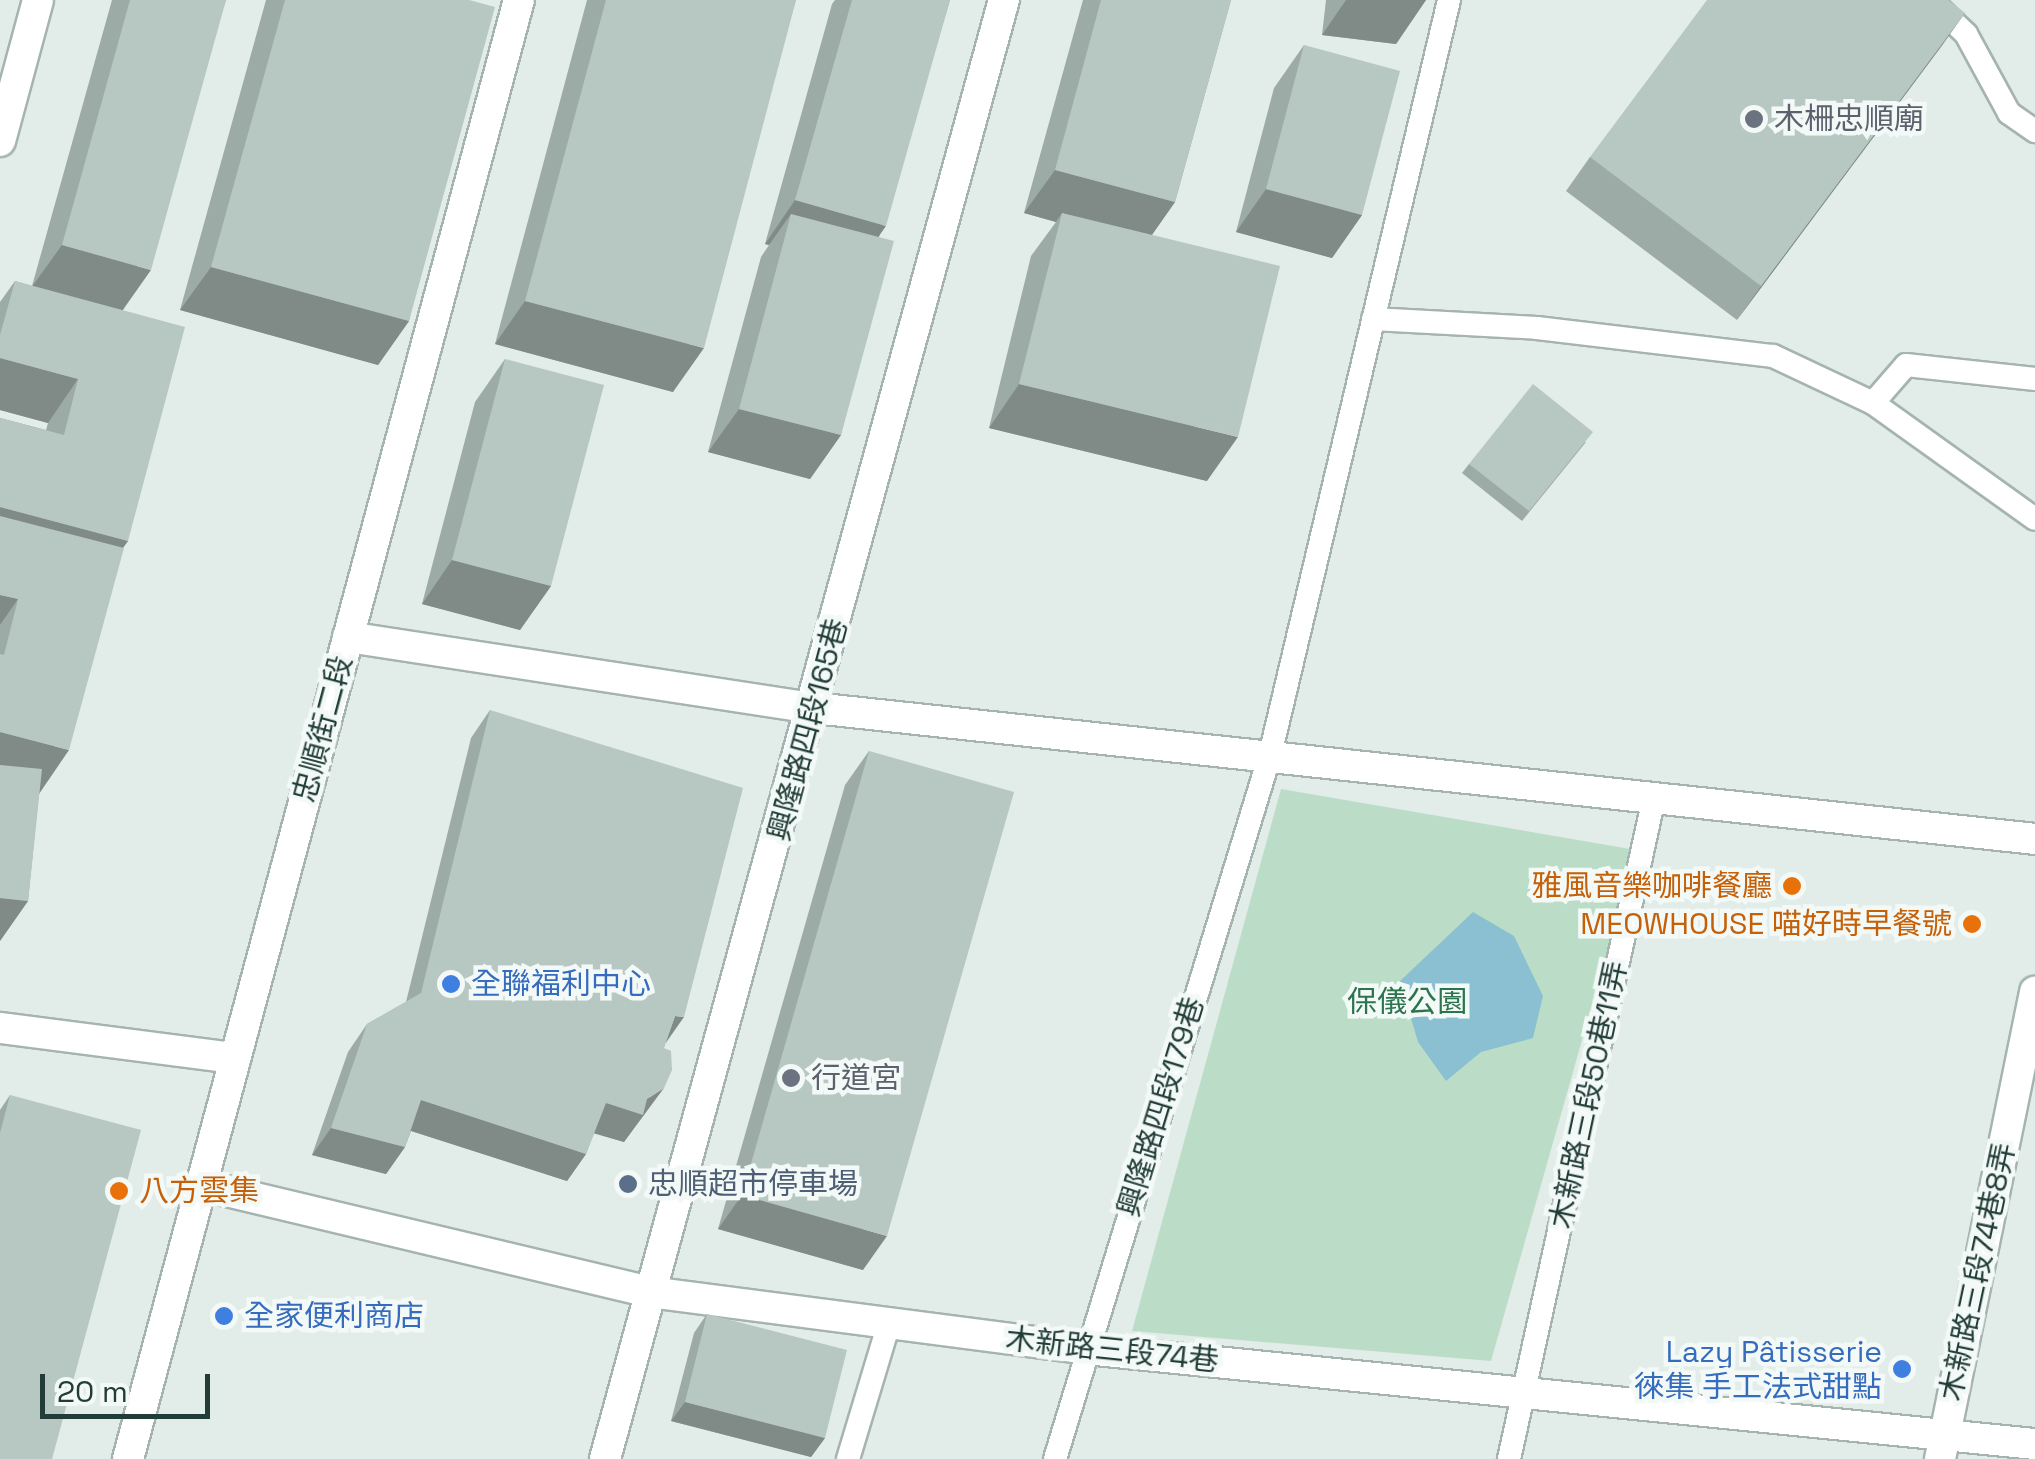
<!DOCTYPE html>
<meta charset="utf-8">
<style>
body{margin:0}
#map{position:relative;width:2035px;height:1459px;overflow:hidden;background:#e2ece8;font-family:"Space Grotesk","Noto Sans TC",sans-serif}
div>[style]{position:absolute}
.green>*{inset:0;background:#bbddc7}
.water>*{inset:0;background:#8ac0d1}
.roads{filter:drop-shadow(2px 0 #a5b4b0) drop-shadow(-2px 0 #a5b4b0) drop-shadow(0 2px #a5b4b0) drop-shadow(0 -2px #a5b4b0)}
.lane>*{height:22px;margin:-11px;padding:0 11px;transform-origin:11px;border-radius:11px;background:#fff}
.street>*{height:30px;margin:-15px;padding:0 15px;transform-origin:15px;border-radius:15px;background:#fff}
.secondary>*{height:30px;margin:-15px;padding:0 15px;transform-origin:15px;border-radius:15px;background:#fff}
.wall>*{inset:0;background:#9daba7}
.shaded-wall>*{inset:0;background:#808b88}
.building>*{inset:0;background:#b7c7c2}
.dots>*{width:28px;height:28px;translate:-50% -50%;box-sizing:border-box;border:5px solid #f3f9f6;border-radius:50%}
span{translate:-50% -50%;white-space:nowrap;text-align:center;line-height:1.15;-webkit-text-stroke:9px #f3f9f6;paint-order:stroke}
.worship-label{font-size:30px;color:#5b616d}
.left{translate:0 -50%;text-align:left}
.street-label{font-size:30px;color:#223d38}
.food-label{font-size:30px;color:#c56008}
.right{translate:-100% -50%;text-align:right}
.shop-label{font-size:30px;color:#366cbe}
.park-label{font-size:30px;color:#2c744e}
.service-label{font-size:30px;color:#4e5e75}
.scale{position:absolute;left:40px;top:1374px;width:170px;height:45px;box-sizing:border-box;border:5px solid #223d38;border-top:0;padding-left:12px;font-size:30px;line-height:35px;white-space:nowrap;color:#223d38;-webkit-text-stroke:8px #f3f9f6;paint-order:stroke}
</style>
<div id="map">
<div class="green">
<div style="clip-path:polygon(1281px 789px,1636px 850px,1491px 1361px,1132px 1331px)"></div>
</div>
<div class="water">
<div style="clip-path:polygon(1473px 912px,1514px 936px,1543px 996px,1533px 1038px,1481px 1052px,1446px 1081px,1418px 1042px,1400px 981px)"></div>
</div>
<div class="roads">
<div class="lane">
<div style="left:1930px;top:0;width:50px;rotate:43.4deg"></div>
<div style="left:1966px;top:34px;width:90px;rotate:61.4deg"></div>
<div style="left:2009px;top:113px;width:32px;rotate:35deg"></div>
<div style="left:1373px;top:319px;width:164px;rotate:3.1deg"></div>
<div style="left:1537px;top:328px;width:238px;rotate:6.8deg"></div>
<div style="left:1773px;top:356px;width:110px;rotate:25.2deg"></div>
<div style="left:1873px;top:403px;width:199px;rotate:35.6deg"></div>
<div style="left:1873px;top:403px;width:50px;rotate:-49deg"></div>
<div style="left:1906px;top:365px;width:130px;rotate:6.2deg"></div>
<div style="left:848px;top:1459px;width:142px;rotate:-73.2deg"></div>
<div style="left:1055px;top:1459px;width:736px;rotate:-73.02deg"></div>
<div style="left:1270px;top:755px;width:776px;rotate:-76.66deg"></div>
<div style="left:1509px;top:1459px;width:677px;rotate:-77.63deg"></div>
</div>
<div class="street">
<div style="left:0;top:141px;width:146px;rotate:-74.9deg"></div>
<div style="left:348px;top:637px;width:471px;rotate:8.7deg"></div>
<div style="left:814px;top:708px;width:1228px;rotate:6.12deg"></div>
<div style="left:0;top:1028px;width:237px;rotate:7.3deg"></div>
<div style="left:201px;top:1185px;width:462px;rotate:13.4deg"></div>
<div style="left:650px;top:1292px;width:440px;rotate:7.4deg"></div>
<div style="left:1086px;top:1349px;width:954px;rotate:5.72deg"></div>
<div style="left:605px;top:1459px;width:1513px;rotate:-74.71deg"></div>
<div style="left:1940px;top:1459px;width:477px;rotate:-78.5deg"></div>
</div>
<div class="secondary">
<div style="left:128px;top:1459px;width:1510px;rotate:-75deg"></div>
</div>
</div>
<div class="wall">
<div style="clip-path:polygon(112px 0,226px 0,123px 310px,128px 541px,122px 548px,39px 793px,28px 901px,0 941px,0 418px,46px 430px,48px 423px,0 410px,0 302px,15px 281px,32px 286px)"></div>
<div style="clip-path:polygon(266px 0,469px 0,409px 321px,378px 365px,180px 310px)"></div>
<div style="clip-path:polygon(587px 0,796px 0,673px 392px,495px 344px)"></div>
<div style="clip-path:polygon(835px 0,950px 0,879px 237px,841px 435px,810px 479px,708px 452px,761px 257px,769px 245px,765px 244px,832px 4px)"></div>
<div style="clip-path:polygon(1083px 0,1231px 0,1175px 202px,1152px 235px,1207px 481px,989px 428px,1031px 256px,1056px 222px,1024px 213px)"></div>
<div style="clip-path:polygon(1326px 0,1426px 0,1396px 44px,1322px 35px)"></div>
<div style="clip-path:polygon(1965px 13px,1737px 320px,1566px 191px,1590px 157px)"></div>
<div style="clip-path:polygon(1304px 45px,1362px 215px,1332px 258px,1236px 232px,1274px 88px)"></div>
<div style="clip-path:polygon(505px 359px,551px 586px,520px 630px,422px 604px,475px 402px)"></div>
<div style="clip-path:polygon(1586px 442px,1522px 521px,1462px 473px,1469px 464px)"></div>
<div style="clip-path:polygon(490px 710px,665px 1044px,644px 1115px,641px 1118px,624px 1142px,594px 1133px,586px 1154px,567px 1181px,411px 1131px,405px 1147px,386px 1174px,312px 1155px,348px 1052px,367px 1024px,406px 1002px,471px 738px)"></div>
<div style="clip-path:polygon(869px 751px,863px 1270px,718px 1229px,845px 785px)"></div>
<div style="clip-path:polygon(10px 1095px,0 1459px,0 1110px)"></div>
<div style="clip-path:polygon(707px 1314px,825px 1438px,811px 1457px,671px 1421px,694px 1333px)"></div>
</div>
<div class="shaded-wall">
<div style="clip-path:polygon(1346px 0,1426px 0,1396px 44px,1322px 35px)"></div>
<div style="clip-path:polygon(1965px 13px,1941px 47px,1737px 320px,1761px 286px)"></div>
<div style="clip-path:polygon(1055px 170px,1175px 202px,1144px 246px,1062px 213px,1056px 222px,1024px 213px)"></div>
<div style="clip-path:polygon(1266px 189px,1362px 215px,1332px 258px,1236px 232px)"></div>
<div style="clip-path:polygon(795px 200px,886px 226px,856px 269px,791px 214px,769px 245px,765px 244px)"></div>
<div style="clip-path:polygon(62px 245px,151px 270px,120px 314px,31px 288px)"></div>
<div style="clip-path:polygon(211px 267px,409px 321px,378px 365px,180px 310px)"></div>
<div style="clip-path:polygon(525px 301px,704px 348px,673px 392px,495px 344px)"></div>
<div style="clip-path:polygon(0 358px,78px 379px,48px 423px,0 410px)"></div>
<div style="clip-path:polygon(1019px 384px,1238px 437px,1207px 481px,989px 428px)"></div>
<div style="clip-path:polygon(739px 409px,841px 435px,810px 479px,708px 452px)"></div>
<div style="clip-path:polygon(0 507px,128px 541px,97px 584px,0 558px)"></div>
<div style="clip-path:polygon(452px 560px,551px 586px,520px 630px,422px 604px)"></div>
<div style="clip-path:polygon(0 595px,18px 599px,0 625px)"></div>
<div style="clip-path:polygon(0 732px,69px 750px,39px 794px,0 783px)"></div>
<div style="clip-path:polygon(0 898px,28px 901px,0 941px)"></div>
<div style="clip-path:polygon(675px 1016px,684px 1017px,665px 1044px)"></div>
<div style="clip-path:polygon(664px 1088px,624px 1142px,586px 1131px,606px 1103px,647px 1099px)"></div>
<div style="clip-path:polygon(421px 1100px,586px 1154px,567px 1181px,402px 1128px)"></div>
<div style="clip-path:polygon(331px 1128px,405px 1147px,386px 1174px,312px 1155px)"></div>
<div style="clip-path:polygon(742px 1195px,887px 1236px,863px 1270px,718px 1229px)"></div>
<div style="clip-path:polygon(685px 1402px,825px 1438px,811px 1457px,671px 1421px)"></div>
</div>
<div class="building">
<div style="clip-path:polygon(130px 0,226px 0,151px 270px,62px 245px)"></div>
<div style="clip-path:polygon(285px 0,469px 0,495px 7px,409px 321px,211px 267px)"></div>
<div style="clip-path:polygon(606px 0,796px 0,704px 348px,525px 301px)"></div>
<div style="clip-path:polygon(852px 0,950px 0,886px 226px,795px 200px)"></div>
<div style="clip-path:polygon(1101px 0,1231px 0,1175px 202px,1055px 170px)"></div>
<div style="clip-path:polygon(1707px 0,1948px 0,1965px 13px,1761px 286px,1590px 157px)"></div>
<div style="clip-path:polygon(1304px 45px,1400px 71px,1362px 215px,1266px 189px)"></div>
<div style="clip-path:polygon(1062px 213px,1280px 266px,1238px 437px,1019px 384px)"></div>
<div style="clip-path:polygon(791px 214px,894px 241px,841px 435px,739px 409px)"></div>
<div style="clip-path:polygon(15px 281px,185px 327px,128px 541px,0 507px,0 418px,64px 435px,78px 379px,0 358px,0 335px)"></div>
<div style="clip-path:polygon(505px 359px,604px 385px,551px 586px,452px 560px)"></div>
<div style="clip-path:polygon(1533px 384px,1593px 432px,1529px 511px,1469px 464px)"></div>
<div style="clip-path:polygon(0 516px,124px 548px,69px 750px,0 732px,0 654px,4px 655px,18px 599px,0 595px)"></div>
<div style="clip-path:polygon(490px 710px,743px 788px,684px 1017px,675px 1016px,664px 1048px,671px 1051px,672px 1070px,664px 1088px,647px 1099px,643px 1115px,606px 1103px,586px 1154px,421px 1100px,405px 1147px,331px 1128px,367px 1024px,421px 993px)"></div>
<div style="clip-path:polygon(869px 751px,1014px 792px,887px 1236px,742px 1195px)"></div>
<div style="clip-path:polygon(0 765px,42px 769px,28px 901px,0 898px)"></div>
<div style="clip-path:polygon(10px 1095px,141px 1130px,52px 1459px,0 1459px,0 1133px)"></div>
<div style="clip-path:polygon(707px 1314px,847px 1350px,825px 1438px,685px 1402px)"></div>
</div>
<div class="dots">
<div style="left:1754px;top:119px;background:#6b7280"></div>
<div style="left:1792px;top:886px;background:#e8710a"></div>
<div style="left:1972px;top:924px;background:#e8710a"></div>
<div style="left:451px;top:984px;background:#3f7fe0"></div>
<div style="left:791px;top:1078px;background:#6b7280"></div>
<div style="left:628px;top:1184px;background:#5c6f8a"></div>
<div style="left:119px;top:1191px;background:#e8710a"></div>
<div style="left:224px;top:1316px;background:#3f7fe0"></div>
<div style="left:1902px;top:1369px;background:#3f7fe0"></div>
</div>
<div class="worship-label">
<span class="left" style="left:1774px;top:119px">木柵忠順廟</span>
<span class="left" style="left:811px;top:1078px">行道宮</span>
</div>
<div class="street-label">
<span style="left:323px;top:729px;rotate:-75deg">忠順街二段</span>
<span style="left:808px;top:730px;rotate:-75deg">興隆路四段165巷</span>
<span style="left:1589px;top:1095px;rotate:-78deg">木新路三段50巷11弄</span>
<span style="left:1161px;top:1107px;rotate:-73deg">興隆路四段179巷</span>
<span style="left:1978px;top:1272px;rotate:-78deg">木新路三段74巷8弄</span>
<span style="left:1112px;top:1350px;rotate:6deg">木新路三段74巷</span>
</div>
<div class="food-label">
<span class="right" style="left:1772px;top:886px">雅風音樂咖啡餐廳</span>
<span class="right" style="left:1952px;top:924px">MEOWHOUSE 喵好時早餐號</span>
<span class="left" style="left:139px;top:1191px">八方雲集</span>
</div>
<div class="shop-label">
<span class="left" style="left:471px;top:984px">全聯福利中心</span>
<span class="left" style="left:244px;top:1316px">全家便利商店</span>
<span class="right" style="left:1882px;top:1369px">Lazy Pâtisserie<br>徠集 手工法式甜點</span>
</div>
<div class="park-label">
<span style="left:1407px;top:1002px">保儀公園</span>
</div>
<div class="service-label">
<span class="left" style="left:648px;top:1184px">忠順超市停車場</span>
</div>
<div class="scale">20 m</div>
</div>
